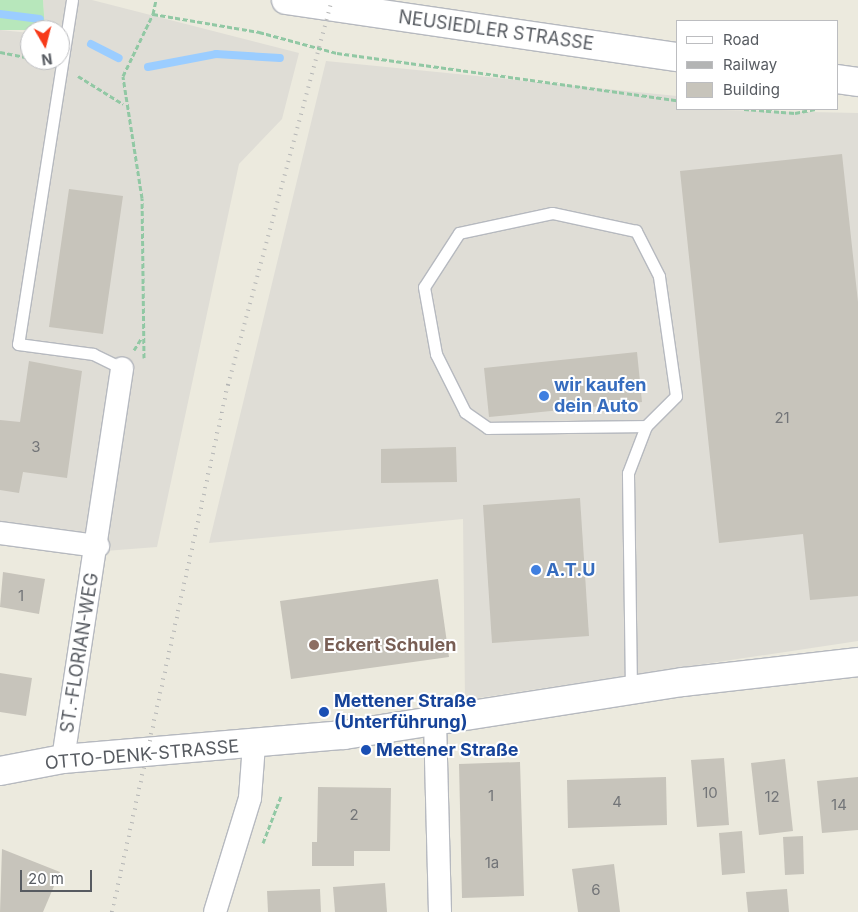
<!DOCTYPE html>
<meta charset="utf-8">
<style>
body{margin:0}
#map{position:relative;width:858px;height:912px;overflow:hidden;background:#eceade;font-family:Inter,sans-serif}
div>[style]{position:absolute}
.industrial>*{inset:0;background:#dfddd6}
.green>*{inset:0;background:#b7e7bb}
.stream>*{height:8px;margin:-4px;padding:0 4px;transform-origin:4px;border-radius:4px;background:#9bcdff}
.building>*{inset:0;background:#c7c4bb}
.path>*{height:3px;margin-top:-1.5px;transform-origin:0;background:repeating-linear-gradient(90deg,#91c8a4 0 5px,transparent 0 7.5px)}
.roads{filter:drop-shadow(1px 0 #b6b9bf) drop-shadow(-1px 0 #b6b9bf) drop-shadow(0 1px #b6b9bf) drop-shadow(0 -1px #b6b9bf)}
.lane>*{height:11px;margin:-5.5px;padding:0 5.5px;transform-origin:5.5px;border-radius:5.5px;background:#fff}
.street>*{height:22px;margin:-11px;padding:0 11px;transform-origin:11px;border-radius:11px;background:#fff}
.secondary>*{height:28px;margin:-14px;padding:0 14px;transform-origin:14px;border-radius:14px;background:#fff}
.rail>*{height:4px;margin-top:-2px;transform-origin:0;background:repeating-linear-gradient(90deg,#b3b4b4 0 1px,transparent 0 7px)}
.dots>*{width:14px;height:14px;translate:-50% -50%;box-sizing:border-box;border:2px solid #fff;border-radius:50%}
span{translate:-50% -50%;white-space:nowrap;text-align:center;line-height:1.15;-webkit-text-stroke:4px #fff;paint-order:stroke}
.number-label{font-size:15px;color:#737578}
.number-label span{-webkit-text-stroke-width:0}
.street-label{font-size:18px;color:#575b61}
.shop-label{font-size:18px;color:#366cbe;font-weight:700}
.left{translate:0 -50%;text-align:left}
.education-label{font-size:18px;color:#785e54;font-weight:700}
.transit-label{font-size:18px;color:#164399;font-weight:700}
.legend{position:absolute;left:676px;top:20px;width:162px;height:90px;box-sizing:border-box;background:#fff;border:1px solid #bcbdc0;margin:0;padding:6px 9px;list-style:none;font-size:15px;color:#575b61}
.legend li{display:flex;align-items:center;gap:10px;height:25px}
.legend b{width:25px;border:1px solid #bcbdc0}
.north{position:absolute;left:20px;top:20px;width:50px;height:50px;box-sizing:border-box;background:#fff;border:1px solid #bcbdc0;border-radius:50%;rotate:172deg;font-size:14px;font-weight:700;line-height:20px;text-align:center;color:#575b61}
.north::after{content:'';display:block;margin:auto;width:18px;height:22px;background:#f73a19;clip-path:polygon(50% 0,100% 100%,50% 72%,0 100%)}
.scale{position:absolute;left:20px;top:870px;width:72px;height:22px;box-sizing:border-box;border:2px solid #575b61;border-top:0;padding-left:6px;font-size:15px;line-height:18px;white-space:nowrap;color:#575b61;-webkit-text-stroke:4px #fff;paint-order:stroke}
</style>
<div id="map">
<div class="industrial">
<div style="clip-path:polygon(43px 0,92px 0,299px 53px,282px 119px,239px 164px,157px 547px,79px 553px,0 542px,0 30px,30px 33px,30px 60px,60px 60px,60px 30px,45px 30px)"></div>
<div style="clip-path:polygon(326px 61px,677px 96px,677px 109px,858px 113px,858px 641px,465px 700px,463px 519px,209px 543px)"></div>
</div>
<div class="green">
<div style="clip-path:polygon(0 0,43px 0,45px 30px,0 30px)"></div>
</div>
<div class="stream">
<div style="left:0;top:14px;width:40px;rotate:7.1deg"></div>
<div style="left:91px;top:44px;width:31px;rotate:27deg"></div>
<div style="left:148px;top:67px;width:69px;rotate:-10.8deg"></div>
<div style="left:216px;top:54px;width:64px;rotate:3.6deg"></div>
</div>
<div class="building">
<div style="clip-path:polygon(842px 154px,858px 302px,858px 596px,810px 600px,803px 534px,719px 543px,680px 171px)"></div>
<div style="clip-path:polygon(69px 189px,123px 196px,103px 334px,49px 327px)"></div>
<div style="clip-path:polygon(637px 352px,642px 402px,489px 417px,484px 368px)"></div>
<div style="clip-path:polygon(29px 361px,82px 371px,67px 478px,23px 472px,19px 493px,0 490px,0 420px,20px 422px)"></div>
<div style="clip-path:polygon(456px 447px,457px 482px,381px 483px,381px 449px)"></div>
<div style="clip-path:polygon(580px 498px,589px 636px,492px 643px,483px 505px)"></div>
<div style="clip-path:polygon(3px 572px,45px 579px,39px 614px,0 607px)"></div>
<div style="clip-path:polygon(438px 579px,449px 657px,291px 679px,280px 601px)"></div>
<div style="clip-path:polygon(0 673px,32px 678px,26px 716px,0 712px)"></div>
<div style="clip-path:polygon(724px 758px,729px 825px,697px 827px,691px 760px)"></div>
<div style="clip-path:polygon(785px 759px,793px 831px,759px 835px,751px 763px)"></div>
<div style="clip-path:polygon(520px 762px,524px 896px,462px 898px,459px 764px)"></div>
<div style="clip-path:polygon(666px 777px,667px 825px,568px 828px,567px 780px)"></div>
<div style="clip-path:polygon(858px 777px,858px 830px,822px 833px,817px 781px)"></div>
<div style="clip-path:polygon(318px 787px,391px 788px,390px 851px,354px 851px,354px 866px,312px 866px,312px 842px,317px 842px)"></div>
<div style="clip-path:polygon(742px 831px,745px 873px,722px 875px,719px 833px)"></div>
<div style="clip-path:polygon(803px 836px,804px 874px,785px 875px,783px 837px)"></div>
<div style="clip-path:polygon(2px 849px,60px 872px,43px 912px,0 912px)"></div>
<div style="clip-path:polygon(614px 864px,620px 912px,578px 912px,572px 869px)"></div>
<div style="clip-path:polygon(385px 883px,387px 912px,335px 912px,333px 887px)"></div>
<div style="clip-path:polygon(320px 889px,321px 912px,268px 912px,267px 891px)"></div>
<div style="clip-path:polygon(787px 889px,789px 912px,748px 912px,746px 892px)"></div>
</div>
<div class="path">
<div style="left:153px;top:14px;width:108px;rotate:9.6deg"></div>
<div style="left:259px;top:32px;width:81px;rotate:15.1deg"></div>
<div style="left:337px;top:53px;width:343px;rotate:7.9deg"></div>
<div style="left:0;top:52px;width:31px;rotate:11deg"></div>
<div style="left:78px;top:76px;width:53px;rotate:31.9deg"></div>
<div style="left:744px;top:109px;width:51px;rotate:4.5deg"></div>
<div style="left:795px;top:113px;width:21px;rotate:-11deg"></div>
<div style="left:134px;top:350px;width:13px;rotate:-58deg"></div>
<div style="left:144px;top:358px;width:160px;rotate:-90.7deg"></div>
<div style="left:142px;top:198px;width:123px;rotate:-98.9deg"></div>
<div style="left:123px;top:76px;width:69px;rotate:-64.2deg"></div>
<div style="left:153px;top:14px;width:14px;rotate:-78deg"></div>
<div style="left:263px;top:843px;width:50px;rotate:-69deg"></div>
</div>
<div class="roads">
<div class="lane">
<div style="left:72px;top:0;width:348px;rotate:98.9deg"></div>
<div style="left:18px;top:344px;width:76px;rotate:7.6deg"></div>
<div style="left:93px;top:354px;width:32px;rotate:26deg"></div>
<div style="left:631px;top:690px;width:217px;rotate:-90.8deg"></div>
<div style="left:628px;top:473px;width:50px;rotate:-69deg"></div>
<div style="left:646px;top:426px;width:42px;rotate:-45deg"></div>
<div style="left:676px;top:396px;width:121px;rotate:-98.1deg"></div>
<div style="left:659px;top:276px;width:51px;rotate:-117.1deg"></div>
<div style="left:636px;top:231px;width:86px;rotate:-167.9deg"></div>
<div style="left:552px;top:213px;width:95px;rotate:167.9deg"></div>
<div style="left:459px;top:233px;width:64px;rotate:122.9deg"></div>
<div style="left:424px;top:287px;width:68px;rotate:79.8deg"></div>
<div style="left:436px;top:354px;width:65px;rotate:63.4deg"></div>
<div style="left:465px;top:412px;width:28px;rotate:35deg"></div>
<div style="left:488px;top:428px;width:158px;rotate:-0.7deg"></div>
</div>
<div class="street">
<div style="left:0;top:533px;width:99px;rotate:7.6deg"></div>
<div style="left:435px;top:721px;width:191px;rotate:88.5deg"></div>
<div style="left:63px;top:759px;width:395px;rotate:-81.4deg"></div>
<div style="left:215px;top:912px;width:119px;rotate:-72.9deg"></div>
<div style="left:250px;top:798px;width:53px;rotate:-85.7deg"></div>
</div>
<div class="secondary">
<div style="left:286px;top:0;width:395px;rotate:8.3deg"></div>
<div style="left:837px;top:79px;width:21px;rotate:8deg"></div>
<div style="left:0;top:771px;width:64px;rotate:-10.8deg"></div>
<div style="left:63px;top:759px;width:282px;rotate:-4.9deg"></div>
<div style="left:344px;top:735px;width:343px;rotate:-8.9deg"></div>
<div style="left:683px;top:682px;width:176px;rotate:-6.5deg"></div>
</div>
</div>
<div class="rail">
<div style="left:112px;top:912px;width:540px;rotate:-77.59deg"></div>
<div style="left:228px;top:385px;width:399px;rotate:-74.9deg"></div>
</div>
<div class="dots">
<div style="left:544px;top:396px;background:#3f7fe0"></div>
<div style="left:536px;top:570px;background:#3f7fe0"></div>
<div style="left:314px;top:645px;background:#8d6e63"></div>
<div style="left:324px;top:712px;background:#1a4fb4"></div>
<div style="left:366px;top:750px;background:#1a4fb4"></div>
</div>
<div class="number-label">
<span style="left:782px;top:418px">21</span>
<span style="left:36px;top:447px">3</span>
<span style="left:21px;top:596px">1</span>
<span style="left:710px;top:793px">10</span>
<span style="left:491px;top:796px">1</span>
<span style="left:772px;top:797px">12</span>
<span style="left:617px;top:802px">4</span>
<span style="left:839px;top:805px">14</span>
<span style="left:354px;top:815px">2</span>
<span style="left:492px;top:863px">1a</span>
<span style="left:596px;top:890px">6</span>
</div>
<div class="street-label">
<span style="left:496px;top:31px;rotate:8deg">NEUSIEDLER STRASSE</span>
<span style="left:80px;top:653px;rotate:-81deg">ST.-FLORIAN-WEG</span>
<span style="left:142px;top:755px;rotate:-5deg">OTTO-DENK-STRASSE</span>
</div>
<div class="shop-label">
<span class="left" style="left:554px;top:396px">wir kaufen<br>dein Auto</span>
<span class="left" style="left:546px;top:570px">A.T.U</span>
</div>
<div class="education-label">
<span class="left" style="left:324px;top:645px">Eckert Schulen</span>
</div>
<div class="transit-label">
<span class="left" style="left:334px;top:712px">Mettener Straße<br>(Unterführung)</span>
<span class="left" style="left:376px;top:750px">Mettener Straße</span>
</div>
<ul class="legend">
<li><b style="height:6px;background:#fff"></b>Road</li>
<li><b style="height:6px;background:#b3b4b4"></b>Railway</li>
<li><b style="height:14px;background:#c7c4bb"></b>Building</li>
</ul>
<div class="north">N</div>
<div class="scale">20 m</div>
</div>
